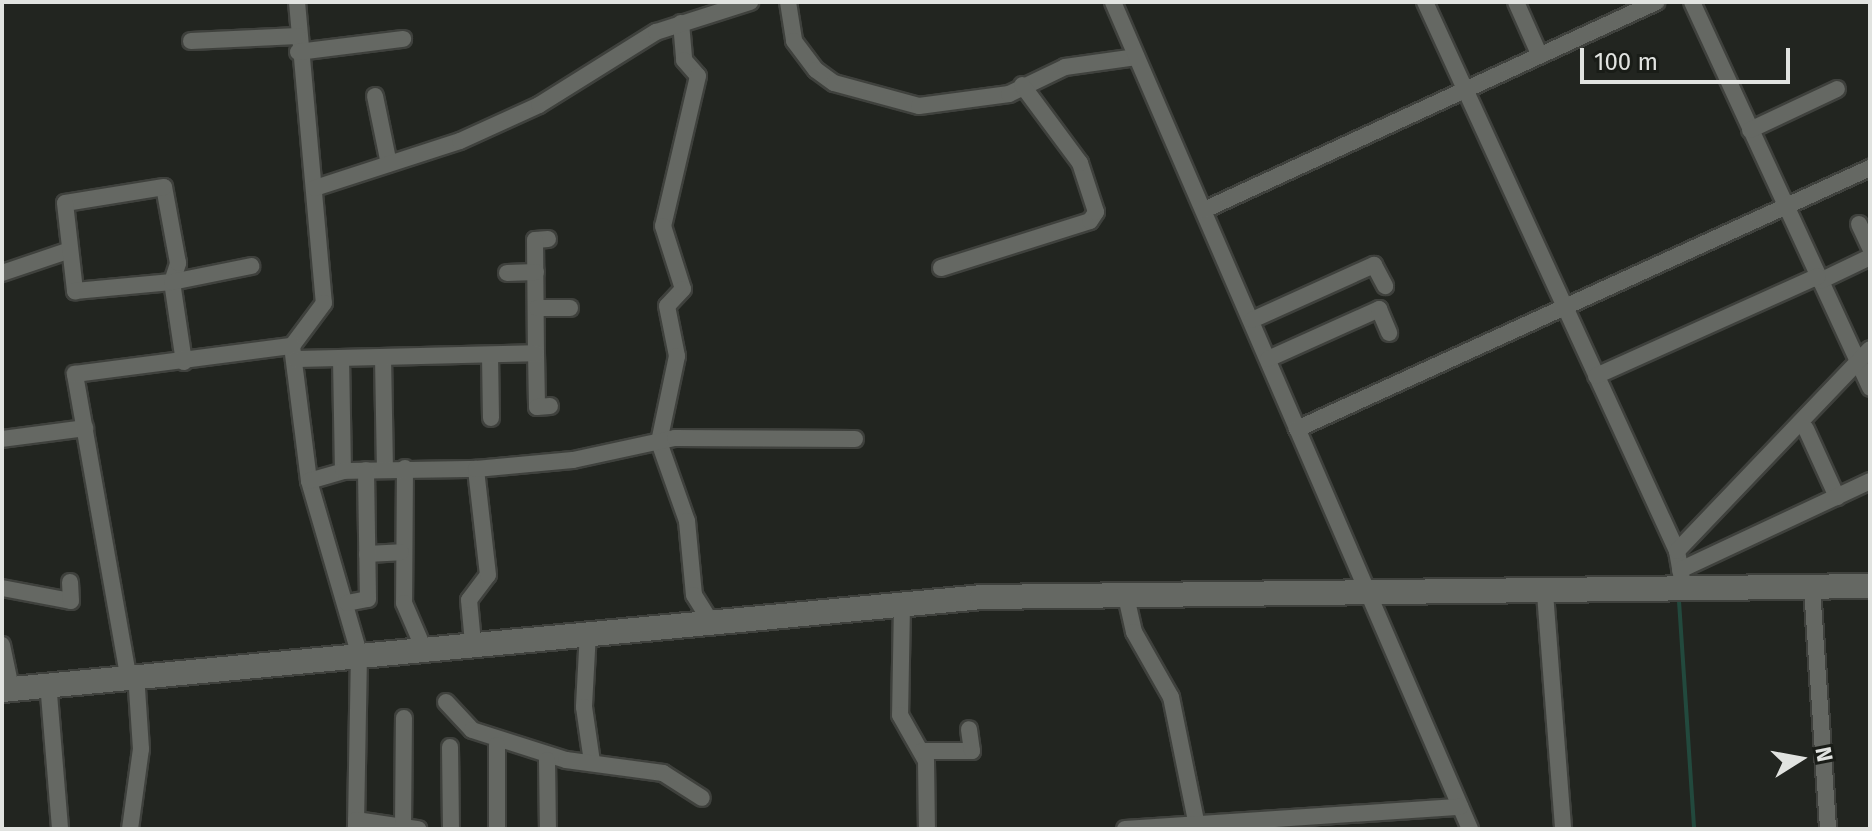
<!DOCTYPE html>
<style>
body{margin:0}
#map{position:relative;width:1872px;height:831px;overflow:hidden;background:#222520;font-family:"Fira Sans",sans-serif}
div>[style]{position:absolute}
.stream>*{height:4px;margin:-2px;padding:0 2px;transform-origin:2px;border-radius:2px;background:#22493d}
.roads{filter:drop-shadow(2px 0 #3f413d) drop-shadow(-2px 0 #3f413d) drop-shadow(0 2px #3f413d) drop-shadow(0 -2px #3f413d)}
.street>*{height:16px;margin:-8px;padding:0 8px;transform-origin:8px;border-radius:8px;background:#656863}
.secondary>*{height:24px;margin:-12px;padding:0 12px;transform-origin:12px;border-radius:12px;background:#656863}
span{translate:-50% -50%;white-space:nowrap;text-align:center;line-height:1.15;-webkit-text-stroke:8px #191c17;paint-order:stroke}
.frame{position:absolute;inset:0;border:4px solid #e1e3e0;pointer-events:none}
.north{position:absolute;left:1760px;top:719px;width:80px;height:80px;-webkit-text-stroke:6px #191c17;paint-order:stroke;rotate:79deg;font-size:22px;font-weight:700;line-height:32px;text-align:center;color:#e1e3e0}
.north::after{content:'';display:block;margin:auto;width:28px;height:36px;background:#e1e3e0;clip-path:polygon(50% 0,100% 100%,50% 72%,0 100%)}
.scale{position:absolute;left:1580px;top:48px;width:210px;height:36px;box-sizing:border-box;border:4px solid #e1e3e0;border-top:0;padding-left:10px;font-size:24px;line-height:28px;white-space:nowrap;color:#e1e3e0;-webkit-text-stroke:6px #191c17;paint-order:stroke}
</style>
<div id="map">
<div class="stream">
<div style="left:1679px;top:601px;width:228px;rotate:86.2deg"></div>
</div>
<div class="roads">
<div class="street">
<div style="left:297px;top:2px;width:302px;rotate:84.9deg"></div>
<div style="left:324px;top:303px;width:54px;rotate:126.7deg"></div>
<div style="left:292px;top:346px;width:136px;rotate:82.8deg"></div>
<div style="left:309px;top:481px;width:179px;rotate:73.8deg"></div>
<div style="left:359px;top:653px;width:176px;rotate:91deg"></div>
<div style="left:788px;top:2px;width:39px;rotate:81deg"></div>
<div style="left:794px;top:41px;width:36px;rotate:53deg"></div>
<div style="left:816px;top:70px;width:22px;rotate:36deg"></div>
<div style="left:834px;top:83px;width:88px;rotate:15.1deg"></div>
<div style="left:919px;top:106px;width:91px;rotate:-7.6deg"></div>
<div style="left:1009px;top:94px;width:62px;rotate:-25.7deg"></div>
<div style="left:1065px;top:67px;width:72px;rotate:-8deg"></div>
<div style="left:1113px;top:2px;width:901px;rotate:66.65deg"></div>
<div style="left:1425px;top:2px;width:604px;rotate:65.34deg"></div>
<div style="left:1677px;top:551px;width:40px;rotate:80deg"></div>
<div style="left:1516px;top:2px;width:57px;rotate:66.1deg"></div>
<div style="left:1692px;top:2px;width:425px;rotate:65.2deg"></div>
<div style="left:681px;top:23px;width:37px;rotate:85deg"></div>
<div style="left:684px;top:60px;width:21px;rotate:49deg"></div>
<div style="left:698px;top:76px;width:154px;rotate:103.1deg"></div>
<div style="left:663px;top:226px;width:66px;rotate:72.4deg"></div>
<div style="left:683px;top:289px;width:23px;rotate:133deg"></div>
<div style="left:667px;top:306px;width:51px;rotate:78.7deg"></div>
<div style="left:677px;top:356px;width:88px;rotate:101.8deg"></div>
<div style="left:659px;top:442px;width:84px;rotate:70.5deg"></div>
<div style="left:687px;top:521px;width:74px;rotate:84.6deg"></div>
<div style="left:694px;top:595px;width:31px;rotate:58deg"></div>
<div style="left:191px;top:41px;width:107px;rotate:-2.7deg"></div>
<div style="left:298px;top:52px;width:106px;rotate:-7.1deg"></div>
<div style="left:375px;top:96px;width:69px;rotate:78.4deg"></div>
<div style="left:1750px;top:130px;width:96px;rotate:-25.2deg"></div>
<div style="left:315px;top:188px;width:152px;rotate:-18deg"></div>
<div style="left:460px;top:141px;width:87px;rotate:-24.5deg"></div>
<div style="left:539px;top:105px;width:138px;rotate:-32deg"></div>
<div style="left:656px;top:32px;width:99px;rotate:-17.7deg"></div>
<div style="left:1204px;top:210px;width:498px;rotate:-24.7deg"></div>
<div style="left:1859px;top:224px;width:26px;rotate:65deg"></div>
<div style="left:548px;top:239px;width:13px;rotate:176deg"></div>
<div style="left:535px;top:240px;width:113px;rotate:89.5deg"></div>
<div style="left:536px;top:353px;width:54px;rotate:88.9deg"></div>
<div style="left:537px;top:407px;width:13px;rotate:-4deg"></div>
<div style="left:941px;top:268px;width:156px;rotate:-17.5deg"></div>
<div style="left:1090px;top:221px;width:11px;rotate:-56deg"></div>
<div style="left:1096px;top:212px;width:52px;rotate:-108.1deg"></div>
<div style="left:1080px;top:163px;width:97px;rotate:-126.6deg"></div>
<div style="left:2px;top:273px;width:69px;rotate:-18.7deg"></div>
<div style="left:507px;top:273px;width:29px;rotate:-2deg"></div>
<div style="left:1820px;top:281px;width:55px;rotate:-25.6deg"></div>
<div style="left:537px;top:308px;width:33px"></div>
<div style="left:1252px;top:320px;width:134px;rotate:-24.3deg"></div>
<div style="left:1374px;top:265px;width:24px;rotate:62deg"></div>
<div style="left:490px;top:355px;width:63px;rotate:89.1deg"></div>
<div style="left:383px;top:357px;width:111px;rotate:89deg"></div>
<div style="left:341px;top:358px;width:113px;rotate:89deg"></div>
<div style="left:295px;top:359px;width:241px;rotate:-1.4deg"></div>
<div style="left:1268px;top:359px;width:122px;rotate:-24.2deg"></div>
<div style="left:1379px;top:309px;width:26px;rotate:67deg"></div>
<div style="left:184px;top:362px;width:81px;rotate:-98.5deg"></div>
<div style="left:172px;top:282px;width:20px;rotate:-72deg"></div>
<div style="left:178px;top:263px;width:77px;rotate:-100.4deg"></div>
<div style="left:164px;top:187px;width:100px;rotate:170.8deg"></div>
<div style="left:65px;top:203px;width:89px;rotate:83.5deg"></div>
<div style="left:75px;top:291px;width:97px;rotate:-5.3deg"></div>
<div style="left:172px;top:282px;width:81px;rotate:-11.4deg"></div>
<div style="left:1596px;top:376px;width:243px;rotate:-24.2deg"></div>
<div style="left:1297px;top:429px;width:630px;rotate:-24.49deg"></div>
<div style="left:1806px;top:429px;width:75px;rotate:65.5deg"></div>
<div style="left:2px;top:439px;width:84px;rotate:-7.5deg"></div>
<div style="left:405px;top:468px;width:135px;rotate:90.4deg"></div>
<div style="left:404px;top:603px;width:48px;rotate:66.6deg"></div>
<div style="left:309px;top:481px;width:35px;rotate:-16deg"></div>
<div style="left:343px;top:471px;width:133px;rotate:-0.9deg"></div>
<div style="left:1677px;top:551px;width:279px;rotate:-46.3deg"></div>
<div style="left:367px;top:554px;width:34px;rotate:-3deg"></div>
<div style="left:1680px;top:570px;width:210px;rotate:-25.1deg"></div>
<div style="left:1812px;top:587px;width:243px;rotate:86.2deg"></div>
<div style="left:2px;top:588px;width:70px;rotate:10.7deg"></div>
<div style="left:71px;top:601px;width:19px;rotate:-93deg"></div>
<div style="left:1125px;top:592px;width:41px;rotate:77.3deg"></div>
<div style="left:1134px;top:632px;width:75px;rotate:60.4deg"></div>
<div style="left:1171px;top:697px;width:126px;rotate:78.6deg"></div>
<div style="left:1545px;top:593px;width:237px;rotate:85.6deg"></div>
<div style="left:347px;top:603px;width:21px;rotate:-11deg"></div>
<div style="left:368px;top:599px;width:129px;rotate:-90.9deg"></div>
<div style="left:902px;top:604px;width:111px;rotate:91deg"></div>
<div style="left:900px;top:715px;width:53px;rotate:60.5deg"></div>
<div style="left:926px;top:761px;width:68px;rotate:89.2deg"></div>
<div style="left:588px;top:632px;width:75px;rotate:93.1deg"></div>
<div style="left:584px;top:707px;width:56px;rotate:81.7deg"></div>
<div style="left:473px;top:643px;width:43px;rotate:-95.3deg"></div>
<div style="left:469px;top:600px;width:31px;rotate:-53deg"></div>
<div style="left:488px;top:575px;width:107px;rotate:-96.5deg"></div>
<div style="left:476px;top:469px;width:97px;rotate:-5.3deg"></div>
<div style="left:573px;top:460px;width:104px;rotate:-12.2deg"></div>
<div style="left:675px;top:438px;width:180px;rotate:0.3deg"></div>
<div style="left:2px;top:645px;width:44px;rotate:78.2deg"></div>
<div style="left:128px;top:675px;width:306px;rotate:-100deg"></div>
<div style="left:75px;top:374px;width:219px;rotate:-7.4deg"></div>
<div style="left:48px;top:682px;width:147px;rotate:85.3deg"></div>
<div style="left:446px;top:702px;width:38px;rotate:47deg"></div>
<div style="left:472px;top:730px;width:99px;rotate:17.7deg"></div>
<div style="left:566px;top:760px;width:98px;rotate:7.6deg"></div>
<div style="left:663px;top:773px;width:46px;rotate:32.7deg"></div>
<div style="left:497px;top:745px;width:84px;rotate:90deg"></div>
<div style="left:450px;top:747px;width:82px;rotate:89.3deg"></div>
<div style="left:922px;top:751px;width:50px"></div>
<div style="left:972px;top:751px;width:22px;rotate:-98deg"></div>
<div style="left:547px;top:760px;width:69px;rotate:89.2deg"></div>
<div style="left:356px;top:820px;width:63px;rotate:8.3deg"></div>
<div style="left:403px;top:828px;width:110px;rotate:-89.5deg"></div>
<div style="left:130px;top:829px;width:81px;rotate:-82.2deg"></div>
<div style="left:141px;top:749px;width:75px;rotate:-93.8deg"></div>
<div style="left:1125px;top:829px;width:336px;rotate:-3.8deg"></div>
</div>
<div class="secondary">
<div style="left:2px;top:690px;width:984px;rotate:-5.42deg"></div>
<div style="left:982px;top:597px;width:888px;rotate:-0.71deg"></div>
</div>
</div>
<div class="frame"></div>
<div class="north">N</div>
<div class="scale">100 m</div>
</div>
